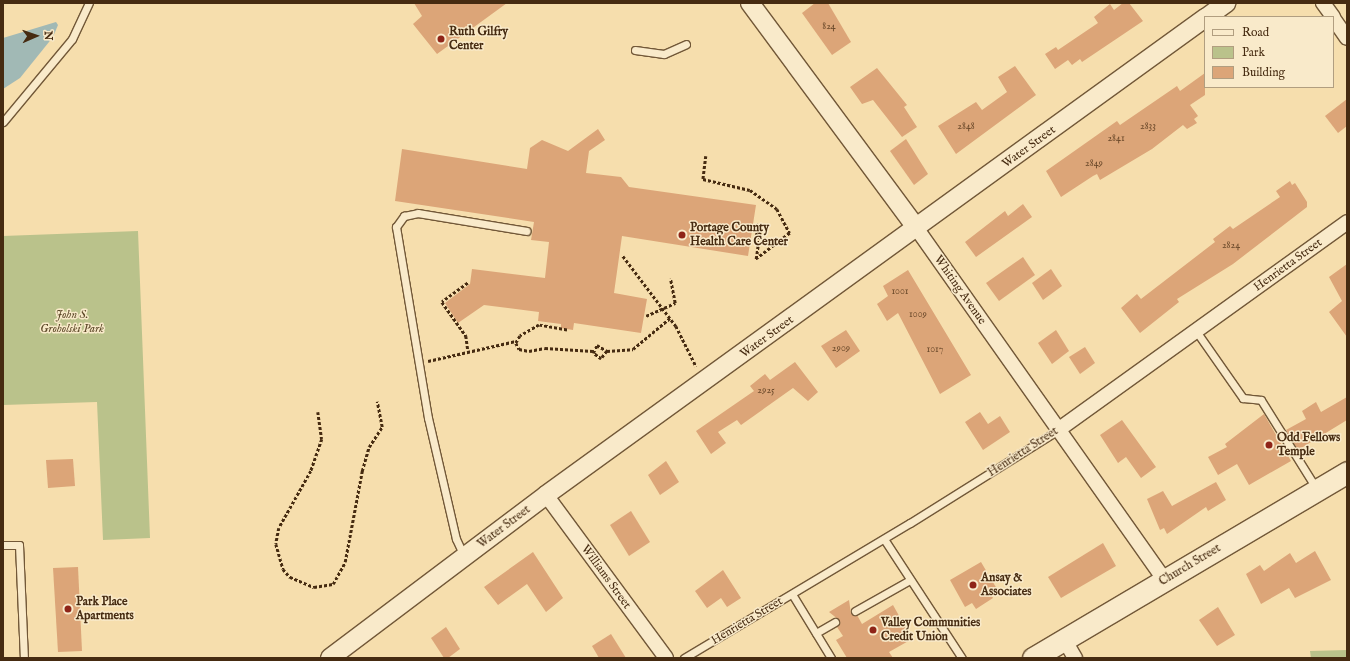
<!DOCTYPE html>
<style>
body{margin:0}
#map{position:relative;width:1350px;height:661px;overflow:hidden;background:#f6dead;font-family:"IM FELL English",serif}
div>[style]{position:absolute}
.green>*{inset:0;background:#bac28b}
.water>*{inset:0;background:#a1b9b5}
.building>*{inset:0;background:#dca578}
.path>*{height:2.5px;margin-top:-1.25px;transform-origin:0;background:repeating-linear-gradient(90deg,#462b11 0 3px,transparent 0 5px)}
.roads{filter:drop-shadow(1px 0 #725838) drop-shadow(-1px 0 #725838) drop-shadow(0 1px #725838) drop-shadow(0 -1px #725838)}
.service>*{height:7px;margin:-3.5px;padding:0 3.5px;transform-origin:3.5px;border-radius:3.5px;background:#f9eaca}
.minor>*{height:14px;margin:-7px;padding:0 7px;transform-origin:7px;border-radius:7px;background:#f9eaca}
.tertiary>*{height:18px;margin:-9px;padding:0 9px;transform-origin:9px;border-radius:9px;background:#f9eaca}
.secondary>*{height:21px;margin:-10.5px;padding:0 10.5px;transform-origin:10.5px;border-radius:10.5px;background:#f9eaca}
.dots>*{width:11px;height:11px;translate:-50% -50%;box-sizing:border-box;border:2px solid #f9eaca;border-radius:50%}
span{translate:-50% -50%;white-space:nowrap;text-align:center;line-height:1.15;-webkit-text-stroke:3px #f9eaca;paint-order:stroke}
.number-label{font-size:10px;color:#6c4a2b}
.number-label span{-webkit-text-stroke-width:0}
.poi-label{font-size:12px;color:#462b11;font-weight:700}
.left{translate:0 -50%;text-align:left}
.street-label{font-size:12px;color:#462b11}
.park-label{font-size:12px;color:#5d4929;font-style:italic}
.frame{position:absolute;inset:0;border:4px solid #462b11;pointer-events:none}
.legend{position:absolute;left:1204px;top:16px;width:130px;height:72px;box-sizing:border-box;background:#f9eaca;border:1px solid #b19e80;margin:0;padding:5px 7px;list-style:none;font-size:12px;color:#462b11}
.legend li{display:flex;align-items:center;gap:8px;height:20px}
.legend b{width:20px;border:1px solid #b19e80}
.north{position:absolute;left:16px;top:16px;width:40px;height:40px;-webkit-text-stroke:3px #f9eaca;paint-order:stroke;rotate:88deg;font-size:11px;font-weight:700;line-height:16px;text-align:center;color:#462b11}
.north::after{content:'';display:block;margin:auto;width:14px;height:18px;background:#462b11;clip-path:polygon(50% 0,100% 100%,50% 72%,0 100%)}
</style>
<div id="map">
<div class="green">
<div style="clip-path:polygon(138px 231px,150px 538px,103px 540px,97px 402px,3px 405px,3px 236px)"></div>
<div style="clip-path:polygon(1347px 650px,1347px 658px,1311px 658px,1310px 651px)"></div>
</div>
<div class="water">
<div style="clip-path:polygon(56px 22px,58px 25px,53px 37px,20px 78px,3px 89px,3px 38px)"></div>
</div>
<div class="building">
<div style="clip-path:polygon(414px 3px,507px 3px,437px 54px,413px 24px,422px 16px)"></div>
<div style="clip-path:polygon(815px 3px,828px 3px,851px 42px,832px 55px,802px 13px)"></div>
<div style="clip-path:polygon(1123px 3px,1129px 3px,1143px 21px,1082px 62px,1080px 59px,1072px 65px,1068px 60px,1055px 69px,1045px 54px,1056px 47px,1058px 50px,1098px 23px,1094px 17px,1110px 4px,1114px 10px)"></div>
<div style="clip-path:polygon(1015px 66px,1036px 95px,956px 154px,938px 126px,976px 102px,982px 110px,1007px 92px,998px 77px)"></div>
<div style="clip-path:polygon(877px 68px,907px 105px,904px 107px,917px 127px,902px 137px,873px 100px,862px 104px,850px 87px)"></div>
<div style="clip-path:polygon(1205px 73px,1205px 95px,1190px 105px,1198px 116px,1194px 119px,1197px 123px,1187px 129px,1183px 125px,1152px 149px,1100px 180px,1097px 174px,1093px 176px,1061px 197px,1046px 171px,1117px 121px,1120px 125px,1177px 86px,1180px 91px)"></div>
<div style="clip-path:polygon(1347px 99px,1347px 126px,1338px 133px,1325px 116px)"></div>
<div style="clip-path:polygon(598px 129px,605px 140px,589px 151px,586px 173px,621px 177px,629px 187px,756px 205px,748px 256px,622px 236px,614px 293px,647px 299px,641px 333px,574px 323px,573px 330px,561px 328px,561px 324px,538px 321px,539px 312px,484px 305px,458px 323px,445px 303px,470px 284px,472px 269px,545px 278px,549px 242px,531px 240px,534px 222px,395px 201px,402px 149px,527px 169px,530px 148px,542px 140px,568px 151px)"></div>
<div style="clip-path:polygon(906px 139px,928px 174px,914px 185px,890px 151px)"></div>
<div style="clip-path:polygon(1290px 181px,1292px 185px,1295px 183px,1307px 202px,1307px 207px,1233px 264px,1177px 299px,1179px 302px,1140px 333px,1121px 308px,1137px 294px,1141px 299px,1215px 242px,1213px 239px,1230px 226px,1233px 229px,1280px 197px,1276px 191px)"></div>
<div style="clip-path:polygon(1023px 204px,1032px 217px,976px 257px,965px 242px,1005px 211px,1008px 216px)"></div>
<div style="clip-path:polygon(1023px 257px,1035px 275px,999px 301px,986px 283px)"></div>
<div style="clip-path:polygon(1347px 264px,1347px 337px,1329px 312px,1342px 301px,1329px 277px)"></div>
<div style="clip-path:polygon(1051px 269px,1062px 286px,1043px 300px,1032px 283px)"></div>
<div style="clip-path:polygon(908px 270px,971px 375px,940px 394px,898px 313px,887px 321px,877px 304px,888px 296px,883px 286px)"></div>
<div style="clip-path:polygon(846px 330px,860px 351px,836px 368px,821px 346px)"></div>
<div style="clip-path:polygon(1056px 330px,1069px 351px,1052px 364px,1038px 343px)"></div>
<div style="clip-path:polygon(1085px 347px,1095px 363px,1080px 374px,1069px 357px)"></div>
<div style="clip-path:polygon(795px 362px,818px 392px,808px 401px,793px 388px,741px 425px,737px 420px,718px 432px,726px 443px,711px 454px,696px 431px,754px 391px,750px 386px,765px 374px,770px 380px)"></div>
<div style="clip-path:polygon(1347px 397px,1347px 420px,1298px 450px,1286px 430px,1306px 419px,1302px 411px,1316px 402px,1321px 412px)"></div>
<div style="clip-path:polygon(980px 412px,988px 424px,1000px 416px,1010px 432px,983px 450px,965px 422px)"></div>
<div style="clip-path:polygon(1264px 414px,1291px 461px,1249px 485px,1237px 464px,1218px 475px,1208px 457px,1227px 447px,1225px 444px)"></div>
<div style="clip-path:polygon(1122px 420px,1156px 467px,1141px 478px,1126px 457px,1118px 463px,1100px 435px)"></div>
<div style="clip-path:polygon(73px 459px,75px 486px,48px 488px,46px 460px)"></div>
<div style="clip-path:polygon(666px 461px,679px 482px,660px 495px,648px 475px)"></div>
<div style="clip-path:polygon(1216px 482px,1226px 500px,1208px 511px,1206px 507px,1167px 534px,1164px 528px,1160px 530px,1147px 499px,1163px 491px,1172px 506px)"></div>
<div style="clip-path:polygon(631px 511px,650px 542px,629px 556px,610px 525px)"></div>
<div style="clip-path:polygon(1103px 543px,1116px 566px,1061px 598px,1048px 577px)"></div>
<div style="clip-path:polygon(1315px 551px,1331px 580px,1295px 598px,1289px 588px,1261px 604px,1246px 574px,1260px 565px,1264px 571px,1290px 553px,1296px 563px)"></div>
<div style="clip-path:polygon(533px 552px,563px 598px,546px 612px,527px 584px,498px 605px,484px 587px)"></div>
<div style="clip-path:polygon(981px 562px,997px 589px,990px 593px,993px 598px,976px 609px,972px 603px,965px 607px,950px 580px)"></div>
<div style="clip-path:polygon(78px 567px,82px 651px,58px 652px,53px 568px)"></div>
<div style="clip-path:polygon(723px 570px,741px 598px,727px 607px,721px 598px,707px 608px,695px 591px)"></div>
<div style="clip-path:polygon(849px 600px,851px 614px,857px 615px,862px 624px,893px 605px,912px 639px,889px 652px,893px 658px,847px 658px,836px 640px,843px 636px,837px 627px,839px 620px,829px 612px)"></div>
<div style="clip-path:polygon(1218px 607px,1235px 635px,1217px 646px,1199px 620px)"></div>
<div style="clip-path:polygon(446px 627px,460px 649px,448px 658px,444px 658px,431px 638px)"></div>
<div style="clip-path:polygon(611px 634px,626px 658px,599px 658px,592px 646px)"></div>
</div>
<div class="path">
<div style="left:706px;top:156px;width:23px;rotate:97deg"></div>
<div style="left:703px;top:179px;width:48px;rotate:13.2deg"></div>
<div style="left:750px;top:190px;width:33px;rotate:35deg"></div>
<div style="left:777px;top:209px;width:27px;rotate:62deg"></div>
<div style="left:790px;top:233px;width:43px;rotate:142.6deg"></div>
<div style="left:756px;top:259px;width:27px;rotate:-82deg"></div>
<div style="left:760px;top:232px;width:3px;rotate:180deg"></div>
<div style="left:755px;top:241px;width:19px;rotate:-78deg"></div>
<div style="left:623px;top:256px;width:88px;rotate:52.9deg"></div>
<div style="left:676px;top:326px;width:45px;rotate:63.4deg"></div>
<div style="left:468px;top:283px;width:32px;rotate:144deg"></div>
<div style="left:442px;top:302px;width:42px;rotate:54.8deg"></div>
<div style="left:466px;top:336px;width:15px;rotate:82deg"></div>
<div style="left:646px;top:316px;width:32px;rotate:-24deg"></div>
<div style="left:675px;top:303px;width:25px;rotate:-101deg"></div>
<div style="left:567px;top:330px;width:28px;rotate:-170deg"></div>
<div style="left:539px;top:325px;width:22px;rotate:150deg"></div>
<div style="left:520px;top:336px;width:8px;rotate:120deg"></div>
<div style="left:516px;top:343px;width:7px;rotate:63deg"></div>
<div style="left:519px;top:349px;width:10px;rotate:11deg"></div>
<div style="left:529px;top:351px;width:16px;rotate:-11deg"></div>
<div style="left:545px;top:348px;width:48px;rotate:3.6deg"></div>
<div style="left:607px;top:351px;width:10px;rotate:127deg"></div>
<div style="left:601px;top:359px;width:10px;rotate:-143deg"></div>
<div style="left:593px;top:353px;width:9px;rotate:-63deg"></div>
<div style="left:597px;top:345px;width:12px;rotate:31deg"></div>
<div style="left:607px;top:351px;width:26px;rotate:-4deg"></div>
<div style="left:633px;top:349px;width:48px;rotate:-40deg"></div>
<div style="left:428px;top:361px;width:90px;rotate:-12.8deg"></div>
<div style="left:318px;top:412px;width:27px;rotate:82deg"></div>
<div style="left:322px;top:439px;width:34px;rotate:109deg"></div>
<div style="left:311px;top:471px;width:65px;rotate:119.3deg"></div>
<div style="left:279px;top:528px;width:16px;rotate:101deg"></div>
<div style="left:276px;top:544px;width:26px;rotate:74deg"></div>
<div style="left:283px;top:569px;width:11px;rotate:49deg"></div>
<div style="left:290px;top:577px;width:26px;rotate:23deg"></div>
<div style="left:314px;top:587px;width:19px;rotate:-9deg"></div>
<div style="left:333px;top:584px;width:25px;rotate:-61deg"></div>
<div style="left:345px;top:562px;width:93px;rotate:-79.4deg"></div>
<div style="left:362px;top:471px;width:25px;rotate:-74deg"></div>
<div style="left:369px;top:447px;width:24px;rotate:-57deg"></div>
<div style="left:382px;top:427px;width:26px;rotate:-101deg"></div>
</div>
<div class="roads">
<div class="service">
<div style="left:635px;top:50px;width:29px;rotate:8deg"></div>
<div style="left:664px;top:54px;width:24px;rotate:-24deg"></div>
<div style="left:3px;top:122px;width:108px;rotate:-50.3deg"></div>
<div style="left:72px;top:39px;width:40px;rotate:-65deg"></div>
<div style="left:1196px;top:331px;width:82px;rotate:55deg"></div>
<div style="left:1243px;top:398px;width:18px;rotate:6deg"></div>
<div style="left:1261px;top:400px;width:104px;rotate:58deg"></div>
<div style="left:884px;top:539px;width:142px;rotate:56.8deg"></div>
<div style="left:3px;top:545px;width:16px"></div>
<div style="left:19px;top:545px;width:113px;rotate:87.5deg"></div>
<div style="left:464px;top:556px;width:19px;rotate:-115deg"></div>
<div style="left:456px;top:539px;width:124px;rotate:-103deg"></div>
<div style="left:428px;top:418px;width:194px;rotate:-99.5deg"></div>
<div style="left:396px;top:227px;width:14px;rotate:-54deg"></div>
<div style="left:404px;top:216px;width:14px;rotate:-12deg"></div>
<div style="left:418px;top:213px;width:110px;rotate:9.4deg"></div>
<div style="left:792px;top:594px;width:75px;rotate:58.6deg"></div>
<div style="left:855px;top:611px;width:63px;rotate:-29.4deg"></div>
<div style="left:816px;top:633px;width:22px;rotate:-30deg"></div>
<div style="left:684px;top:658px;width:263px;rotate:-30.9deg"></div>
<div style="left:910px;top:523px;width:175px;rotate:-32.1deg"></div>
</div>
<div class="minor">
<div style="left:1323px;top:3px;width:17px;rotate:54deg"></div>
<div style="left:1333px;top:18px;width:24px;rotate:55deg"></div>
<div style="left:917px;top:229px;width:430px;rotate:54.8deg"></div>
<div style="left:1058px;top:430px;width:356px;rotate:-35.7deg"></div>
<div style="left:546px;top:495px;width:202px;rotate:53.6deg"></div>
<div style="left:1064px;top:639px;width:22px;rotate:60deg"></div>
</div>
<div class="tertiary">
<div style="left:750px;top:3px;width:281px;rotate:53.5deg"></div>
<div style="left:1207px;top:17px;width:24px;rotate:-36deg"></div>
<div style="left:330px;top:658px;width:271px;rotate:-37deg"></div>
<div style="left:546px;top:495px;width:814px;rotate:-35.9deg"></div>
</div>
<div class="secondary">
<div style="left:1033px;top:658px;width:365px;rotate:-30.6deg"></div>
</div>
</div>
<div class="dots">
<div style="left:441px;top:39px;background:#8f2418"></div>
<div style="left:682px;top:235px;background:#8f2418"></div>
<div style="left:1269px;top:445px;background:#8f2418"></div>
<div style="left:973px;top:585px;background:#8f2418"></div>
<div style="left:68px;top:609px;background:#8f2418"></div>
<div style="left:873px;top:630px;background:#8f2418"></div>
</div>
<div class="number-label">
<span style="left:829px;top:27px">824</span>
<span style="left:966px;top:127px">2848</span>
<span style="left:1148px;top:127px">2833</span>
<span style="left:1116px;top:139px">2841</span>
<span style="left:1094px;top:164px">2849</span>
<span style="left:1231px;top:246px">2824</span>
<span style="left:900px;top:292px">1001</span>
<span style="left:918px;top:315px">1009</span>
<span style="left:841px;top:349px">2909</span>
<span style="left:935px;top:350px">1017</span>
<span style="left:766px;top:391px">2925</span>
</div>
<div class="poi-label">
<span class="left" style="left:449px;top:39px">Ruth Gilfry<br>Center</span>
<span class="left" style="left:690px;top:235px">Portage County<br>Health Care Center</span>
<span class="left" style="left:1277px;top:445px">Odd Fellows<br>Temple</span>
<span class="left" style="left:981px;top:585px">Ansay &amp;<br>Associates</span>
<span class="left" style="left:76px;top:609px">Park Place<br>Apartments</span>
<span class="left" style="left:881px;top:630px">Valley Communities<br>Credit Union</span>
</div>
<div class="street-label">
<span style="left:1029px;top:147px;rotate:-36deg">Water Street</span>
<span style="left:1288px;top:265px;rotate:-36deg">Henrietta Street</span>
<span style="left:960px;top:290px;rotate:55deg">Whiting Avenue</span>
<span style="left:767px;top:337px;rotate:-36deg">Water Street</span>
<span style="left:1023px;top:452px;rotate:-33deg">Henrietta Street</span>
<span style="left:504px;top:527px;rotate:-37deg">Water Street</span>
<span style="left:1190px;top:565px;rotate:-31deg">Church Street</span>
<span style="left:606px;top:577px;rotate:54deg">Williams Street</span>
<span style="left:747px;top:621px;rotate:-31deg">Henrietta Street</span>
</div>
<div class="park-label">
<span style="left:72px;top:322px">John S.<br>Groholski Park</span>
</div>
<div class="frame"></div>
<ul class="legend">
<li><b style="height:5px;background:#f9eaca"></b>Road</li>
<li><b style="height:11px;background:#bac28b"></b>Park</li>
<li><b style="height:11px;background:#dca578"></b>Building</li>
</ul>
<div class="north">N</div>
</div>
